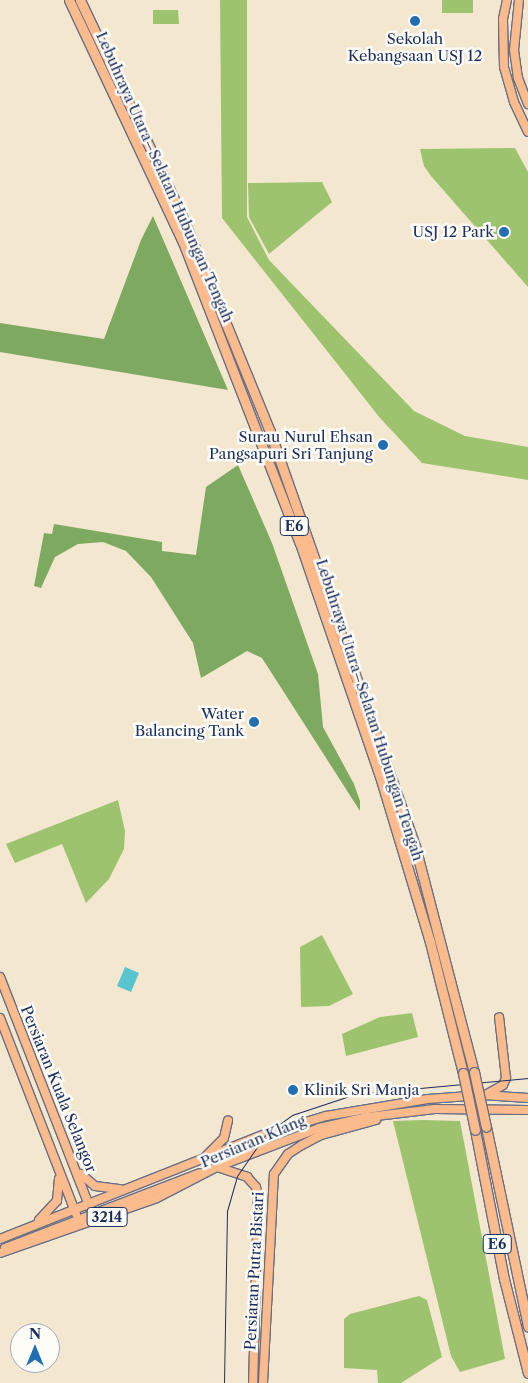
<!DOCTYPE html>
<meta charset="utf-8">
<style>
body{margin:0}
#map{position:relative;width:528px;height:1383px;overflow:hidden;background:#f4e7d0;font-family:"Libre Caslon Text",serif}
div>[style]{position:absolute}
.green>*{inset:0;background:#9dc36e}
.forest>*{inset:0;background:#7ea961}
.water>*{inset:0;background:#57c4ce}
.roads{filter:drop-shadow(1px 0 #676f86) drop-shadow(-1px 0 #676f86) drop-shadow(0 1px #676f86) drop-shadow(0 -1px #676f86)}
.major>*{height:8px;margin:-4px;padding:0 4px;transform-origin:4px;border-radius:4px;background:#fbbb8d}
.highway>*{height:9px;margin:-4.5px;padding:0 4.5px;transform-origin:4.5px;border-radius:4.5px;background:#fbbb8d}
.tram>*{height:1px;margin:-0.5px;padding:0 0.5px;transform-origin:0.5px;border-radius:0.5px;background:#1b2f5e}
.bridges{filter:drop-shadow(1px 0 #676f86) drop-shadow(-1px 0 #676f86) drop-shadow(0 1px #676f86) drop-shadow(0 -1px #676f86)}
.highway-bridge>*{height:9px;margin:-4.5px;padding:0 4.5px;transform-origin:4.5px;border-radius:4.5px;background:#fbbb8d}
.dots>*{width:14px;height:14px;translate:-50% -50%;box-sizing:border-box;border:2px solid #fdfcf7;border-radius:50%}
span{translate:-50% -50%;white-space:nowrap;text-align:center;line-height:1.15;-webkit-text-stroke:5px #fdfcf7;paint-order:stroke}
.shield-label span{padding:1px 4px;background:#fdfcf7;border:1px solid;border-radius:4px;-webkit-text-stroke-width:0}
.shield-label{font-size:14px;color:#1b2f5e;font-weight:700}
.poi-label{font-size:15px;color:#1b2f5e}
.right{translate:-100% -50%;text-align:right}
.left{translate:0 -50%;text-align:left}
.street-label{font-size:15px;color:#1b2f5e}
.north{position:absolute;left:10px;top:1323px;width:50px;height:50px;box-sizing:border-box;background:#fdfcf7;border:1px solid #a3aaba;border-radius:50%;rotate:0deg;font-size:14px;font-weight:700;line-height:20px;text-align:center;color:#1b2f5e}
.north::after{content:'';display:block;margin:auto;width:18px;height:22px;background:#1f6fb2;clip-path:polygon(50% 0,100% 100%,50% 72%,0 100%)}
</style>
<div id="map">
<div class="green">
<div style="clip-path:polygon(220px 0,247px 0,247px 217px,269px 260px,414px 411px,465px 436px,528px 447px,528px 480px,422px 463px,380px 418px,222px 218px)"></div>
<div style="clip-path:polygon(442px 0,473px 0,473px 13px,442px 13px)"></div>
<div style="clip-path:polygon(153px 10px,178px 10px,179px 24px,153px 24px)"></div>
<div style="clip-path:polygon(515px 148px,528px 172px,528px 287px,431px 176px,424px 166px,420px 149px)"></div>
<div style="clip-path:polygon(322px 182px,332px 202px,269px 254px,249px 217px,248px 183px)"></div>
<div style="clip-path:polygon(118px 800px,125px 831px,124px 849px,109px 879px,86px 903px,62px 844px,15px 863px,6px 844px)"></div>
<div style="clip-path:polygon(322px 935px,353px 994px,329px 1006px,301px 1007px,300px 947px)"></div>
<div style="clip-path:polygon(412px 1013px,418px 1037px,346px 1056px,342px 1034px,380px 1017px)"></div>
<div style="clip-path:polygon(422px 1120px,460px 1121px,505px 1359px,460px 1372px,451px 1356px,393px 1121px)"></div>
<div style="clip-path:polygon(419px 1296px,427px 1300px,442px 1357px,401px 1383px,378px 1383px,377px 1370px,344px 1368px,344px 1319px,350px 1314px)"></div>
</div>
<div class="forest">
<div style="clip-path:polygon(153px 216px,228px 390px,0 352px,0 323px,104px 339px,141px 240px)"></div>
<div style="clip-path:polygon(238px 465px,272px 543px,318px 674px,323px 727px,354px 784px,360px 801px,360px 811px,262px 658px,247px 651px,201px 678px,193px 643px,151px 577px,126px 551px,103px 542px,78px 544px,55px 557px,41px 588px,34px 586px,44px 533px,52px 534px,54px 524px,162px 542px,162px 551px,196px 555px,206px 487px)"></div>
</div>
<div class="water">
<div style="clip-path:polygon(125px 967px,139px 973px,131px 992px,117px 986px)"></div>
</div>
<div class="roads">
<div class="major">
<div style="left:507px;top:0;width:19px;rotate:102deg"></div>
<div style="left:503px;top:19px;width:48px;rotate:88.8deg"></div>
<div style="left:504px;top:67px;width:36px;rotate:74deg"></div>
<div style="left:514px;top:102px;width:33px;rotate:65deg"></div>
<div style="left:519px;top:0;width:50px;rotate:95.7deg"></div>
<div style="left:514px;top:50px;width:28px;rotate:82deg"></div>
<div style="left:518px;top:78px;width:28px;rotate:69deg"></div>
<div style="left:0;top:977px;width:253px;rotate:68.7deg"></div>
<div style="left:0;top:1018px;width:210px;rotate:68.8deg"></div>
<div style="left:487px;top:1094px;width:18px;rotate:-29deg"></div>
<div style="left:503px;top:1085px;width:8px;rotate:-67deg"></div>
<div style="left:506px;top:1078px;width:61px;rotate:-96.5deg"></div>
<div style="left:206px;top:1156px;width:25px;rotate:-45deg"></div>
<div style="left:224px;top:1138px;width:18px;rotate:-77deg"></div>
<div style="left:217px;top:1167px;width:32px;rotate:18deg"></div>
<div style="left:247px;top:1177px;width:13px;rotate:48deg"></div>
<div style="left:256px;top:1187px;width:9px;rotate:77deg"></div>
<div style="left:258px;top:1196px;width:187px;rotate:91.5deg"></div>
<div style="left:81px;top:1174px;width:18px;rotate:41deg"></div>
<div style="left:95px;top:1186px;width:26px;rotate:7deg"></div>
<div style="left:39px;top:1220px;width:26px;rotate:-47deg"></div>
<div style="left:57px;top:1201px;width:22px;rotate:-85deg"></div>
<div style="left:0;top:1239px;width:285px;rotate:-21.6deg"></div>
<div style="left:265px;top:1134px;width:64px;rotate:-16.4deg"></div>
<div style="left:326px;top:1116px;width:103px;rotate:-9.5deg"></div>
<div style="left:428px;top:1099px;width:55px;rotate:-4.2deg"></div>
<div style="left:483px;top:1095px;width:45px;rotate:3.8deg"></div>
<div style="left:5px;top:1248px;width:209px;rotate:-21deg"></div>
<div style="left:0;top:1253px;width:166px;rotate:-19.3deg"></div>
<div style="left:157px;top:1198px;width:68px;rotate:-27.3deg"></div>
<div style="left:217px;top:1167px;width:109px;rotate:-20.9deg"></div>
<div style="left:319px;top:1128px;width:50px;rotate:-12.7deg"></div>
<div style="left:368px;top:1117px;width:67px;rotate:-6.8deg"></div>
<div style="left:435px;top:1109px;width:93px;rotate:0.6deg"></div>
<div style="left:263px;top:1383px;width:209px;rotate:-87deg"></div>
<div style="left:274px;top:1174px;width:24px;rotate:-55deg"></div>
<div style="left:288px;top:1154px;width:17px;rotate:-33deg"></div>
<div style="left:302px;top:1145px;width:21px;rotate:-28deg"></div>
<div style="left:321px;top:1135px;width:57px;rotate:-15.3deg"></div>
</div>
<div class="highway">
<div style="left:69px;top:0;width:268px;rotate:64.8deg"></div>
<div style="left:183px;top:242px;width:323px;rotate:68.8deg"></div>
<div style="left:300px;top:543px;width:254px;rotate:71.1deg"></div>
<div style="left:382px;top:783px;width:166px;rotate:73.2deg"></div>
<div style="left:430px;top:942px;width:135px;rotate:75.9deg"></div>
<div style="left:80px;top:0;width:239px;rotate:64.7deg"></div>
<div style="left:182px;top:216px;width:233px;rotate:67.8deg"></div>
<div style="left:270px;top:432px;width:443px;rotate:70.7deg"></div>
<div style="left:416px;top:850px;width:229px;rotate:75.4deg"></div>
<div style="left:486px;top:1127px;width:204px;rotate:78.1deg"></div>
<div style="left:475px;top:1130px;width:152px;rotate:79deg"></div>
<div style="left:504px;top:1279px;width:97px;rotate:75.7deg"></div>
</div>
</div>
<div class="tram">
<div style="left:224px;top:1383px;width:172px;rotate:-89deg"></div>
<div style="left:227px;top:1211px;width:36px;rotate:-74deg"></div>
<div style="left:237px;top:1176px;width:51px;rotate:-55.4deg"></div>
<div style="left:266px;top:1134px;width:32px;rotate:-36deg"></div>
<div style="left:292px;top:1115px;width:66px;rotate:-18.4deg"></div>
<div style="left:355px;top:1094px;width:174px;rotate:-5.3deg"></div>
</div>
<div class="bridges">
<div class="highway-bridge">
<div style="left:474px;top:1072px;width:56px;rotate:77.7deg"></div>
<div style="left:463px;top:1073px;width:58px;rotate:78.1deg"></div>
</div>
</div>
<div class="dots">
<div style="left:415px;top:21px;background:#1f6fb2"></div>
<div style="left:504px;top:232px;background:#1f6fb2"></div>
<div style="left:383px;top:445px;background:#1f6fb2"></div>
<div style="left:254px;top:722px;background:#1f6fb2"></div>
<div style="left:293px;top:1090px;background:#1f6fb2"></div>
</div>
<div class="shield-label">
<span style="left:294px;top:526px">E6</span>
<span style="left:107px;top:1217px">3214</span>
<span style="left:497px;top:1244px">E6</span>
</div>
<div class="poi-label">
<span style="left:415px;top:47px">Sekolah<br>Kebangsaan USJ 12</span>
<span class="right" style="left:494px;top:232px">USJ 12 Park</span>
<span class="right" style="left:373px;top:445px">Surau Nurul Ehsan<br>Pangsapuri Sri Tanjung</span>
<span class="right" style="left:244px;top:722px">Water<br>Balancing Tank</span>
<span class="left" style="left:304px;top:1090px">Klinik Sri Manja</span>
</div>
<div class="street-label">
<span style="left:165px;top:177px;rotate:66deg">Lebuhraya Utara–Selatan Hubungan Tengah</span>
<span style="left:370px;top:710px;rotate:72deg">Lebuhraya Utara–Selatan Hubungan Tengah</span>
<span style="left:59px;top:1089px;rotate:68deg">Persiaran Kuala Selangor</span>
<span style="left:253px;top:1141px;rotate:-23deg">Persiaran Klang</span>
<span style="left:254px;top:1271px;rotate:-87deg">Persiaran Putra Bistari</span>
</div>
<div class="north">N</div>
</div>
